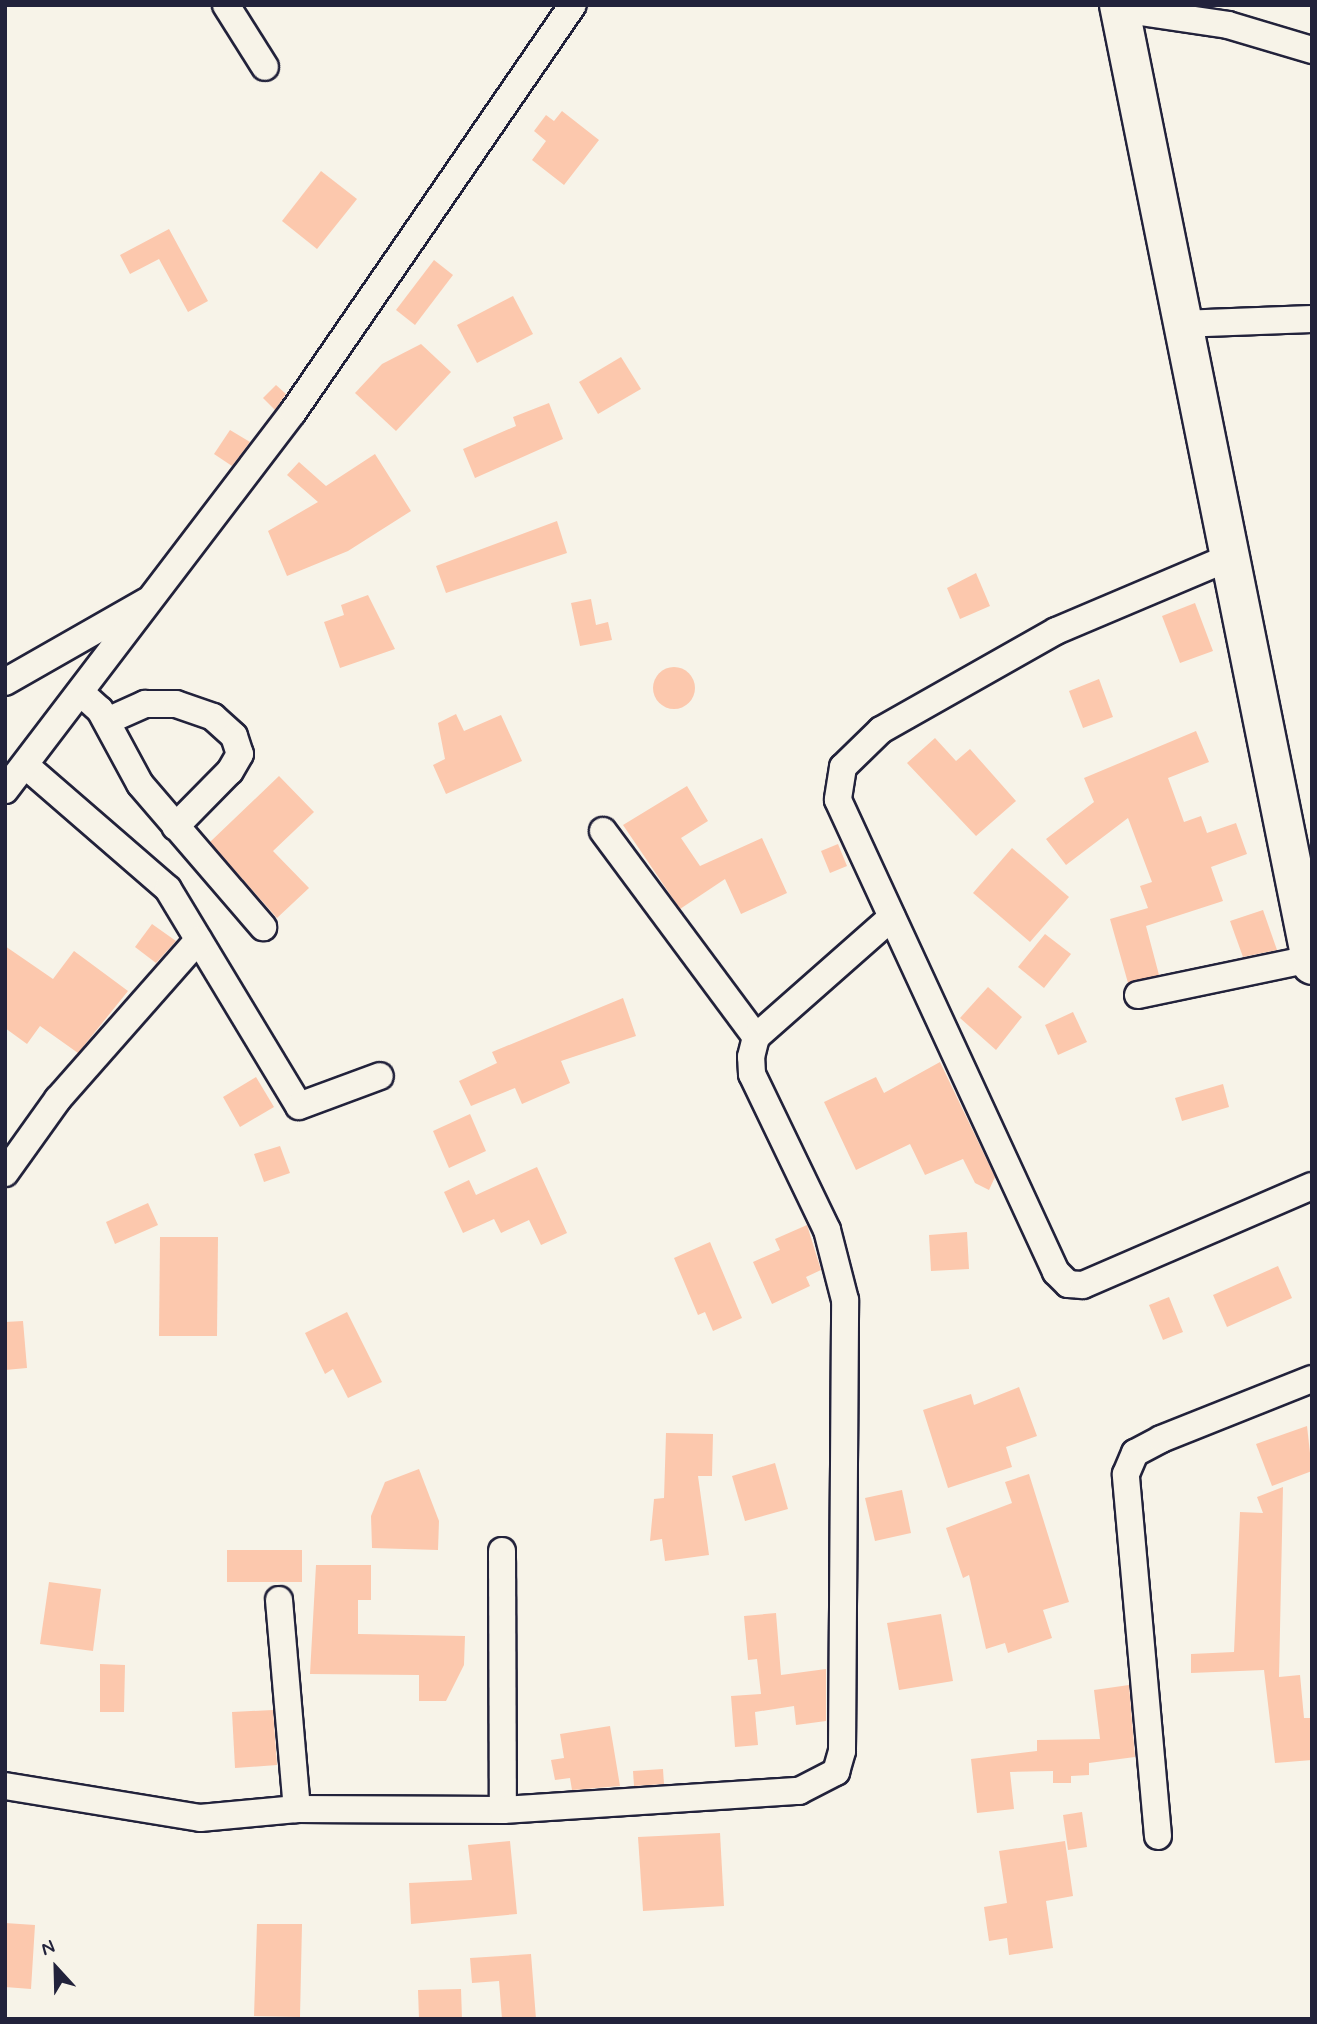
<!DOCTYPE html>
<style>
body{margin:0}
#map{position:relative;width:1317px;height:2024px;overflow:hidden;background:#f7f3e8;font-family:Mynerve,sans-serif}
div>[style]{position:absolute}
.building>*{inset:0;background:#fcc8ad}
.round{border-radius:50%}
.roads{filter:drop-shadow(2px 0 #22223b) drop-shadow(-2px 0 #22223b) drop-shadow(0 2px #22223b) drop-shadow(0 -2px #22223b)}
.street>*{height:26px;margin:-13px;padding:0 13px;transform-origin:13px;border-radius:13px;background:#f7f3e8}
.secondary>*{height:38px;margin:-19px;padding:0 19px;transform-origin:19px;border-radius:19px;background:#f7f3e8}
span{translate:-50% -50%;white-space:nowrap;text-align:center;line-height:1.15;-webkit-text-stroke:5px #f7f3e8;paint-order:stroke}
.frame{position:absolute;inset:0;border:7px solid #22223b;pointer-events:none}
.north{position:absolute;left:21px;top:1933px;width:70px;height:70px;-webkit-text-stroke:5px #f7f3e8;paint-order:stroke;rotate:338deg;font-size:19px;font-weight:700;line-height:28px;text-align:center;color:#22223b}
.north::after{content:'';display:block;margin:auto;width:24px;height:32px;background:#22223b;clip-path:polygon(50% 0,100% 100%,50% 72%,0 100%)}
</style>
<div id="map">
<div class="building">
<div style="clip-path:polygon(562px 111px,599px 140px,564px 185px,532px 160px,546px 141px,534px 131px,546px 115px,554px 121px)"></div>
<div style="clip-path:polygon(321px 171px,357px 199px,317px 249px,282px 221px)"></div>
<div style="clip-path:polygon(169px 229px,208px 301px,188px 312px,159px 259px,130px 274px,120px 255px)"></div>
<div style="clip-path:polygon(434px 260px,453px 275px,415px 325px,396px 310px)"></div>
<div style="clip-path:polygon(513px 296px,533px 334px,477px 363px,457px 325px)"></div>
<div style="clip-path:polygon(421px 344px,451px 372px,396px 431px,355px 393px,382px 364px)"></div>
<div style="clip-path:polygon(621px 357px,641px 389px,598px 414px,579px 382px)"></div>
<div style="clip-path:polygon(276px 385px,286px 394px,275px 410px,263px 398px)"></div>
<div style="clip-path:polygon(549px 403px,563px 439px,475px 478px,463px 449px,516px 426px,513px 417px)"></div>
<div style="clip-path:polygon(230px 430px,250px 442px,232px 466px,214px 454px)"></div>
<div style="clip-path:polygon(375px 454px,411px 511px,348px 551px,287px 576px,268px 531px,318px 502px,287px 475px,299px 462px,326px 486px)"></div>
<div style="clip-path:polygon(557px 521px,567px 553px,446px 593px,436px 566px)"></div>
<div style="clip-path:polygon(976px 573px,990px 606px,960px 619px,947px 588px)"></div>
<div style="clip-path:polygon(368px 595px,395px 649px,340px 668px,324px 622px,344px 615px,341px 605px)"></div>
<div style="clip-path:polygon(591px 599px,596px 625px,608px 622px,612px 640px,580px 646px,571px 603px)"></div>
<div style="clip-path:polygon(1195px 603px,1213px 651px,1180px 663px,1162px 616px)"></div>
<div class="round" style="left:653px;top:667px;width:42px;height:42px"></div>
<div style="clip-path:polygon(1099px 679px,1113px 717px,1083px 728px,1069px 691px)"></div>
<div style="clip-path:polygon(456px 714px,464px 731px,501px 715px,522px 761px,446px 794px,433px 765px,445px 759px,438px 723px)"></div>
<div style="clip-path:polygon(1196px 731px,1209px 762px,1168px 778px,1184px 822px,1201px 816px,1207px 833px,1236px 823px,1247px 854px,1211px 867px,1223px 901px,1146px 926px,1159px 975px,1128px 983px,1110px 919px,1148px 908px,1140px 886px,1152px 882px,1128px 818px,1066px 865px,1046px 839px,1094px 802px,1084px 778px)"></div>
<div style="clip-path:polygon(935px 738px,956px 761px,970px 749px,1016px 801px,976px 836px,907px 763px)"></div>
<div style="clip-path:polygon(279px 776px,314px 812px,273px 851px,309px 888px,277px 918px,210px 842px)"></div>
<div style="clip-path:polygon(687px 786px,708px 821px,681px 838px,700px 866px,762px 838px,787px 893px,741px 914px,725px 879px,680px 909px,623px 825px)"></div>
<div style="clip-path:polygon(838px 844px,847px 866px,830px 873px,821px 851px)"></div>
<div style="clip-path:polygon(1012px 848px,1069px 897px,1030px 942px,973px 893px)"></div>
<div style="clip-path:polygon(1263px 910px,1277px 950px,1243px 957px,1230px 921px)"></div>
<div style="clip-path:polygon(152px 924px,176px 941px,156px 963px,135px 947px)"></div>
<div style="clip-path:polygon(1045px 934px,1071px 954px,1044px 988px,1018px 967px)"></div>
<div style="clip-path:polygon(5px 946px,53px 979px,74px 951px,128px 991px,78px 1053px,40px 1026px,27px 1044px,5px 1028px)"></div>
<div style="clip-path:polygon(988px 987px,1022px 1017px,996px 1050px,960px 1018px)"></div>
<div style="clip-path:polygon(623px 998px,636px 1036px,561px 1061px,570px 1083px,522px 1104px,515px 1088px,471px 1106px,459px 1081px,497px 1063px,492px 1052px)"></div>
<div style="clip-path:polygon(1073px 1012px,1087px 1042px,1058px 1055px,1045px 1025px)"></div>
<div style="clip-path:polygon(940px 1062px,995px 1177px,989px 1190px,975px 1183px,963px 1159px,925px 1175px,910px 1144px,856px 1170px,824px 1102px,876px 1077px,884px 1093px)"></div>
<div style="clip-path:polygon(256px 1077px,274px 1107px,240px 1127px,223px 1097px)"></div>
<div style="clip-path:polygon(1223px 1084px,1229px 1107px,1182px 1121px,1175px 1098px)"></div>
<div style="clip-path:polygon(470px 1114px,486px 1151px,449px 1168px,433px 1131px)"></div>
<div style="clip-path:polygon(280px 1146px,290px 1173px,264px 1182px,254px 1154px)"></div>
<div style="clip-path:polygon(537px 1167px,567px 1233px,541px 1245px,529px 1220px,501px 1233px,494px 1219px,463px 1233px,444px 1192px,469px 1180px,476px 1195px)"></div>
<div style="clip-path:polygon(148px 1203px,158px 1225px,115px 1244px,106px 1222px)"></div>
<div style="clip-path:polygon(807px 1225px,821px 1270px,806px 1277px,810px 1286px,772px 1304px,753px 1262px,780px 1250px,775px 1239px)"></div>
<div style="clip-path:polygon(967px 1232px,969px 1269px,931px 1271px,929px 1235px)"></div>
<div style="clip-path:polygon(160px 1237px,218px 1237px,217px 1336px,159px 1336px)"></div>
<div style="clip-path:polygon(710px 1242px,742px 1318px,713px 1331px,705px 1312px,698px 1315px,674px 1258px)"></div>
<div style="clip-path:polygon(1278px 1266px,1292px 1298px,1227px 1327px,1213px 1295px)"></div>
<div style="clip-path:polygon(1169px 1297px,1183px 1332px,1163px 1340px,1149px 1305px)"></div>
<div style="clip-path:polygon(347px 1312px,382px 1382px,348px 1398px,333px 1369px,325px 1374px,305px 1333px)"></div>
<div style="clip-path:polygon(23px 1321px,27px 1368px,5px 1370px,5px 1322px)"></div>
<div style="clip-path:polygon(1019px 1387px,1037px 1436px,1006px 1447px,1012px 1467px,948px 1488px,923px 1410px,971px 1394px,974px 1405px)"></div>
<div style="clip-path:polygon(1307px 1426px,1312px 1471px,1272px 1486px,1256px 1444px)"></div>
<div style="clip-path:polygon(666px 1433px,713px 1434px,712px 1476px,698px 1476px,709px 1555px,665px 1561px,662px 1539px,650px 1541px,654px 1499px,664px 1498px)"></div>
<div style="clip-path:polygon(775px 1463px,788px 1509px,745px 1521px,732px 1476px)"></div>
<div style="clip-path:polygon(419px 1469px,439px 1521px,438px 1550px,372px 1548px,371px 1516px,385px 1482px)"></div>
<div style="clip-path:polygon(1029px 1474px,1069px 1602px,1043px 1610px,1052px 1638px,1008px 1653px,1005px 1643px,986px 1649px,969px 1575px,963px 1578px,946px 1528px,1012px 1503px,1005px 1482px)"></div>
<div style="clip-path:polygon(1283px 1487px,1279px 1677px,1300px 1675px,1304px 1718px,1312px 1718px,1312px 1760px,1275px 1763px,1264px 1670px,1191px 1673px,1191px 1654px,1234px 1652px,1240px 1512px,1263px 1513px,1257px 1497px)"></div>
<div style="clip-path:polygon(902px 1490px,911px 1533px,875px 1541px,865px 1498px)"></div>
<div style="clip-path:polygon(227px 1550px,302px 1550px,302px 1582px,227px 1582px)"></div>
<div style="clip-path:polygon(316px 1565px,371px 1565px,371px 1600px,358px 1600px,358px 1634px,465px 1636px,464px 1665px,446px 1701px,419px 1701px,419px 1675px,310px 1674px)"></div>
<div style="clip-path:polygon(49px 1582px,101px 1589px,93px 1651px,40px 1644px)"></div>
<div style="clip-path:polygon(776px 1613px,781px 1675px,826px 1669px,826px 1721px,796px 1725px,794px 1706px,755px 1712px,758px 1745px,735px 1747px,731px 1696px,761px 1694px,757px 1659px,748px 1660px,744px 1616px)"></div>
<div style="clip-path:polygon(941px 1614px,953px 1681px,899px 1690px,887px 1623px)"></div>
<div style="clip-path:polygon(100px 1664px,125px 1665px,124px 1712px,100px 1712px)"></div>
<div style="clip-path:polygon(1129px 1685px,1135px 1757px,1089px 1763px,1089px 1775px,1071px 1776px,1071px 1783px,1053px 1783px,1053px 1771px,1010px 1772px,1014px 1809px,977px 1813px,971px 1759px,1037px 1751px,1037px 1740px,1100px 1739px,1094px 1690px)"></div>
<div style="clip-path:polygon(273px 1710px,277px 1765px,235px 1768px,232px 1712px)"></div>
<div style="clip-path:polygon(610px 1726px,620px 1786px,572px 1790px,570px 1778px,555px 1780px,551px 1760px,564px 1758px,560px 1734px)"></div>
<div style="clip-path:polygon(663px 1769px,664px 1784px,634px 1786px,633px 1771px)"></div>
<div style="clip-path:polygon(1082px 1812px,1087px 1847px,1068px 1850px,1063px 1815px)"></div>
<div style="clip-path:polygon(720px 1833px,724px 1906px,643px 1911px,638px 1837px)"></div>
<div style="clip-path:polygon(510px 1841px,517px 1914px,411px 1924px,409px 1883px,472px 1880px,468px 1845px)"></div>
<div style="clip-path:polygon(1065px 1841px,1073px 1896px,1046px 1901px,1053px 1948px,1009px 1955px,1007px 1938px,989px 1941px,984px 1907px,1007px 1903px,999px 1851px)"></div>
<div style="clip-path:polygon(5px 1923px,35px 1925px,31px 1989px,5px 1987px)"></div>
<div style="clip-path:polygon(257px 1924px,302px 1924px,300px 2017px,254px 2016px)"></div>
<div style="clip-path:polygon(531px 1954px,536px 2019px,502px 2019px,499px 1981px,472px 1983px,470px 1958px)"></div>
<div style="clip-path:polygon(461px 1989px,462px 2019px,419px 2019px,418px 1990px)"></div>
</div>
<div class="roads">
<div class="street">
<div style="left:226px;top:5px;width:73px;rotate:57.8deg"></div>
<div style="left:1120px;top:9px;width:109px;rotate:8.4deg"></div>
<div style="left:1228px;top:25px;width:88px;rotate:16.6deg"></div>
<div style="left:1179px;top:324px;width:133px;rotate:-2.2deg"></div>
<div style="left:1228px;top:558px;width:187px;rotate:157deg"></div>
<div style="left:1056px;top:631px;width:201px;rotate:150.5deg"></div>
<div style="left:881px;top:730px;width:53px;rotate:135.8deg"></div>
<div style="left:843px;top:767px;width:33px;rotate:99deg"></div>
<div style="left:838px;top:800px;width:520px;rotate:65.21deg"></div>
<div style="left:1056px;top:1272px;width:17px;rotate:45deg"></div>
<div style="left:1068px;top:1284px;width:15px;rotate:4deg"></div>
<div style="left:1083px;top:1285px;width:249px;rotate:-23.4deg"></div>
<div style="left:5px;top:682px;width:163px;rotate:-29.7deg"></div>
<div style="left:81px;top:693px;width:25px;rotate:42deg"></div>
<div style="left:100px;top:710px;width:84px;rotate:61.6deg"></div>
<div style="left:140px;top:784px;width:189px;rotate:49.3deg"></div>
<div style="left:107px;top:721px;width:42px;rotate:-24.1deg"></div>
<div style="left:145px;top:704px;width:31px"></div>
<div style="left:176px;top:704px;width:39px;rotate:19deg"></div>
<div style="left:213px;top:717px;width:28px;rotate:42deg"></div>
<div style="left:234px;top:736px;width:19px;rotate:72deg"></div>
<div style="left:240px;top:754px;width:20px;rotate:120deg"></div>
<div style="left:230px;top:771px;width:78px;rotate:134.5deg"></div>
<div style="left:25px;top:765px;width:189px;rotate:40.9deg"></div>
<div style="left:168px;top:889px;width:253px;rotate:58.9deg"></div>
<div style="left:299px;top:1106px;width:86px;rotate:-20.3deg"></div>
<div style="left:5px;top:790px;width:475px;rotate:-52.7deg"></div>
<div style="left:293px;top:412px;width:494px;rotate:-55.5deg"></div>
<div style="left:603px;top:831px;width:257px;rotate:53.4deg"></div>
<div style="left:1138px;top:995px;width:177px;rotate:-11.8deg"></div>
<div style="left:5px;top:1173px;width:91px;rotate:-54.4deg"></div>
<div style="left:58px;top:1099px;width:212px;rotate:-48.6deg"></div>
<div style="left:502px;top:1551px;width:259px;rotate:89.8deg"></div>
<div style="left:279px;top:1600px;width:210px;rotate:85.1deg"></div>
<div style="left:5px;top:1786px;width:198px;rotate:9.3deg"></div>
<div style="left:200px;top:1818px;width:97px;rotate:-5.3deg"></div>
<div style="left:297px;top:1809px;width:206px;rotate:0.3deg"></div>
<div style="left:503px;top:1810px;width:297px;rotate:-3.7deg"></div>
<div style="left:799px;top:1791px;width:42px;rotate:-27.2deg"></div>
<div style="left:836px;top:1772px;width:22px;rotate:-74deg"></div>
<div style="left:842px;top:1751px;width:451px;rotate:-89.6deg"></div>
<div style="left:845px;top:1300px;width:72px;rotate:-104.4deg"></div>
<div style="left:827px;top:1230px;width:173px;rotate:-115.7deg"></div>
<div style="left:752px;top:1074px;width:17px;rotate:-93deg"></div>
<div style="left:751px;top:1057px;width:21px;rotate:-76deg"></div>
<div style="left:756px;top:1037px;width:181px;rotate:-41.4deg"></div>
<div style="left:1158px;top:1836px;width:363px;rotate:-95.1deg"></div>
<div style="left:1126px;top:1474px;width:23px;rotate:-67deg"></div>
<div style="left:1135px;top:1453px;width:30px;rotate:-28deg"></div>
<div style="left:1161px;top:1439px;width:162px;rotate:-21.7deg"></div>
</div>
<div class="secondary">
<div style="left:1119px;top:5px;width:979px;rotate:78.63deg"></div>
</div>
</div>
<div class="frame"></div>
<div class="north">N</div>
</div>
